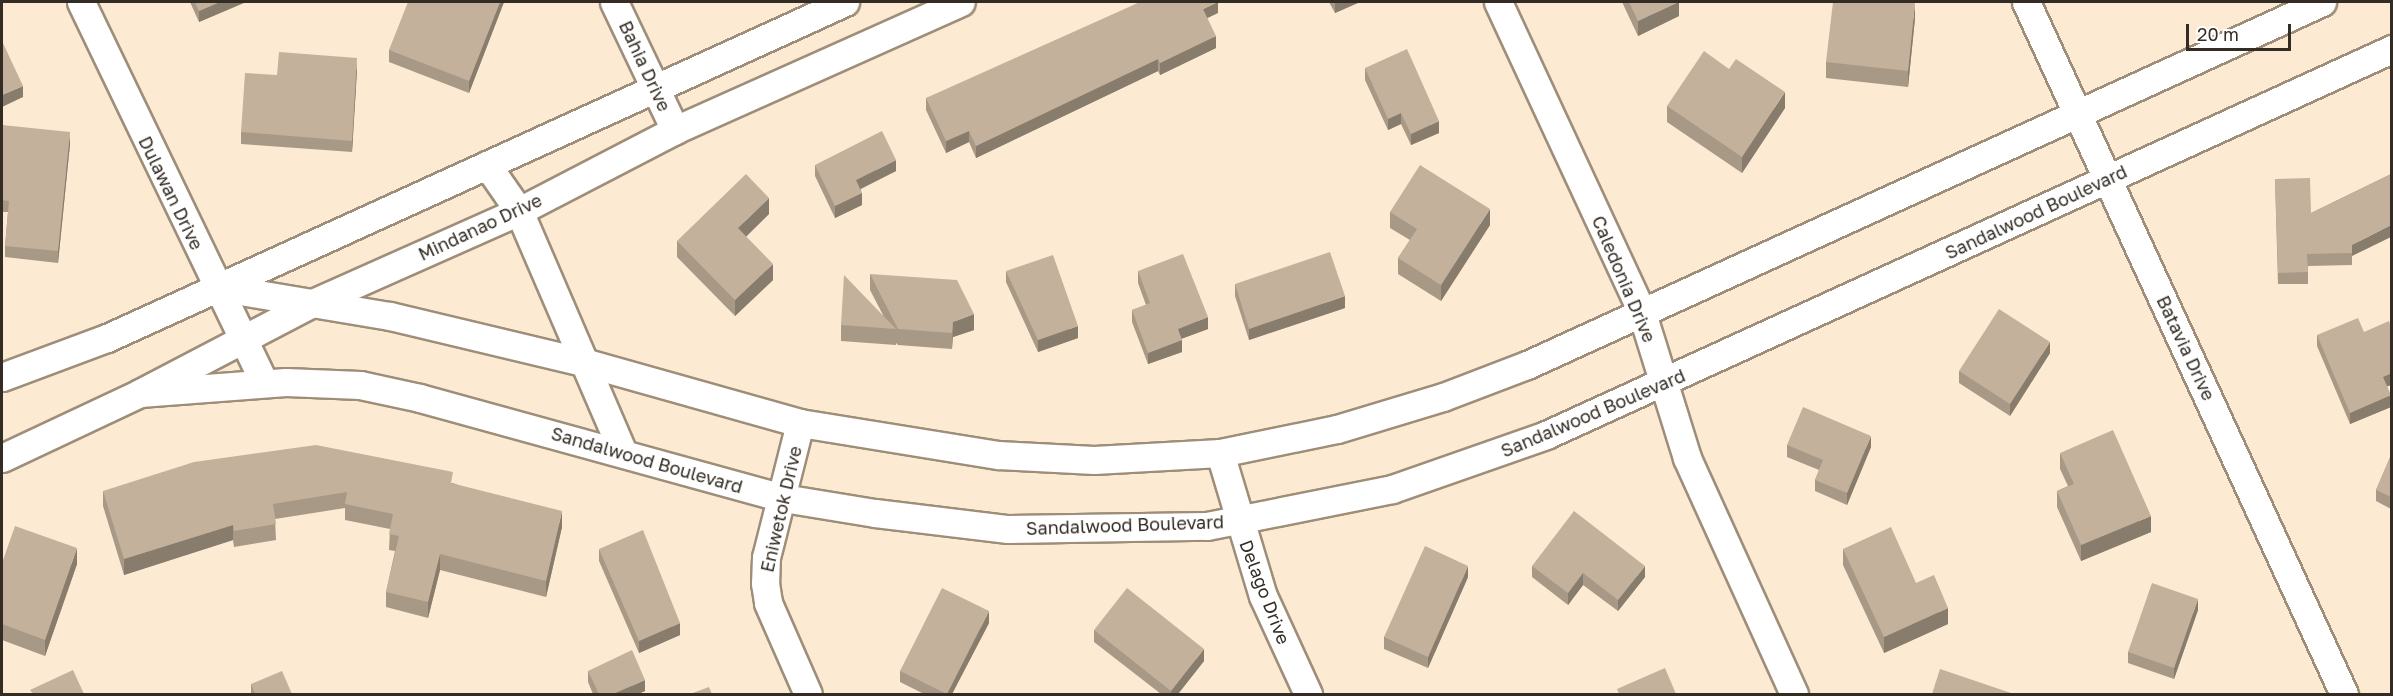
<!DOCTYPE html>
<style>
body{margin:0}
#map{position:relative;width:2393px;height:696px;overflow:hidden;background:#fcead3;font-family:"Golos Text",sans-serif}
div>[style]{position:absolute}
.roads{filter:drop-shadow(2px 0 #9e8e79) drop-shadow(-2px 0 #9e8e79) drop-shadow(0 2px #9e8e79) drop-shadow(0 -2px #9e8e79)}
.minor>*{height:27px;margin:-13.5px;padding:0 13.5px;transform-origin:13.5px;border-radius:13.5px;background:#fff}
.wall>*{inset:0;background:#a89886}
.shaded-wall>*{inset:0;background:#887c6d}
.building>*{inset:0;background:#c3b19c}
span{translate:-50% -50%;white-space:nowrap;text-align:center;line-height:1.15;-webkit-text-stroke:4.5px #fff;paint-order:stroke}
.street-label{font-size:18px;color:#332c24}
.frame{position:absolute;inset:0;border:3px solid #332c24;pointer-events:none}
.scale{position:absolute;left:2186px;top:24px;width:105px;height:27px;box-sizing:border-box;border:3px solid #332c24;border-top:0;padding-left:8px;font-size:18px;line-height:21px;white-space:nowrap;color:#332c24;-webkit-text-stroke:4px #fff;paint-order:stroke}
</style>
<div id="map">
<div class="roads">
<div class="minor">
<div style="left:81px;top:2px;width:422px;rotate:64.3deg"></div>
<div style="left:614px;top:2px;width:142px;rotate:64.5deg"></div>
<div style="left:1498px;top:2px;width:340px;rotate:65.1deg"></div>
<div style="left:1641px;top:310px;width:155px;rotate:72.7deg"></div>
<div style="left:1687px;top:458px;width:259px;rotate:65.6deg"></div>
<div style="left:2026px;top:2px;width:762px;rotate:65.32deg"></div>
<div style="left:487px;top:165px;width:56px;rotate:55.2deg"></div>
<div style="left:519px;top:211px;width:262px;rotate:66.7deg"></div>
<div style="left:216px;top:287px;width:176px;rotate:9.5deg"></div>
<div style="left:390px;top:316px;width:198px;rotate:13.4deg"></div>
<div style="left:583px;top:362px;width:225px;rotate:15.7deg"></div>
<div style="left:800px;top:423px;width:201px;rotate:9.2deg"></div>
<div style="left:998px;top:455px;width:96px;rotate:3deg"></div>
<div style="left:1094px;top:460px;width:126px;rotate:-3.2deg"></div>
<div style="left:1220px;top:453px;width:119px;rotate:-11.6deg"></div>
<div style="left:1337px;top:429px;width:111px;rotate:-16.8deg"></div>
<div style="left:1443px;top:397px;width:90px;rotate:-20.9deg"></div>
<div style="left:1527px;top:365px;width:874px;rotate:-24.54deg"></div>
<div style="left:2px;top:377px;width:112px;rotate:-20.4deg"></div>
<div style="left:107px;top:338px;width:811px;rotate:-24.48deg"></div>
<div style="left:140px;top:393px;width:146px;rotate:-4.3deg"></div>
<div style="left:286px;top:382px;width:74px;rotate:2.3deg"></div>
<div style="left:360px;top:385px;width:61px;rotate:12.2deg"></div>
<div style="left:420px;top:398px;width:377px;rotate:15.4deg"></div>
<div style="left:783px;top:498px;width:93px;rotate:9.3deg"></div>
<div style="left:875px;top:513px;width:134px;rotate:6.9deg"></div>
<div style="left:1008px;top:529px;width:199px;rotate:-0.9deg"></div>
<div style="left:1207px;top:526px;width:189px;rotate:-11.3deg"></div>
<div style="left:1392px;top:489px;width:163px;rotate:-19.3deg"></div>
<div style="left:1546px;top:435px;width:930px;rotate:-24.53deg"></div>
<div style="left:800px;top:423px;width:138px;rotate:104.2deg"></div>
<div style="left:766px;top:557px;width:26px;rotate:92deg"></div>
<div style="left:765px;top:583px;width:20px;rotate:81deg"></div>
<div style="left:768px;top:603px;width:99px;rotate:66.3deg"></div>
<div style="left:1220px;top:453px;width:149px;rotate:73.3deg"></div>
<div style="left:1263px;top:596px;width:108px;rotate:65.3deg"></div>
<div style="left:2px;top:458px;width:153px;rotate:-25.2deg"></div>
<div style="left:140px;top:393px;width:190px;rotate:-27.6deg"></div>
<div style="left:308px;top:305px;width:231px;rotate:-24deg"></div>
<div style="left:519px;top:211px;width:176px;rotate:-27.4deg"></div>
<div style="left:675px;top:130px;width:313px;rotate:-24.1deg"></div>
</div>
</div>
<div class="wall">
<div style="clip-path:polygon(190px 2px,246px 2px,199px 22px)"></div>
<div style="clip-path:polygon(504px 2px,469px 93px,389px 62px,389px 50px)"></div>
<div style="clip-path:polygon(1329px 2px,1360px 2px,1335px 13px)"></div>
<div style="clip-path:polygon(1622px 2px,1678px 2px,1679px 16px,1638px 36px)"></div>
<div style="clip-path:polygon(1218px 13px,1207px 18px,1216px 48px,1160px 75px,1158px 71px,976px 158px,969px 142px,946px 153px,926px 110px,926px 98px)"></div>
<div style="clip-path:polygon(1915px 18px,1908px 87px,1826px 78px,1826px 62px)"></div>
<div style="clip-path:polygon(1365px 68px,1439px 133px,1411px 145px,1401px 124px,1388px 130px,1365px 80px)"></div>
<div style="clip-path:polygon(357px 70px,352px 152px,241px 144px,241px 132px,277px 75px)"></div>
<div style="clip-path:polygon(1667px 106px,1785px 108px,1742px 173px,1667px 122px)"></div>
<div style="clip-path:polygon(2px 125px,70px 144px,58px 263px,5px 257px,5px 246px,8px 212px,2px 212px)"></div>
<div style="clip-path:polygon(815px 165px,896px 171px,861px 189px,862px 205px,835px 218px,815px 176px)"></div>
<div style="clip-path:polygon(2391px 174px,2352px 256px,2352px 265px,2308px 266px,2308px 284px,2278px 284px,2275px 179px,2311px 213px)"></div>
<div style="clip-path:polygon(1390px 212px,1490px 225px,1441px 301px,1398px 274px,1398px 258px,1410px 240px,1390px 228px)"></div>
<div style="clip-path:polygon(769px 214px,746px 237px,773px 280px,735px 316px,677px 257px,677px 241px)"></div>
<div style="clip-path:polygon(1006px 271px,1078px 338px,1038px 352px,1006px 282px)"></div>
<div style="clip-path:polygon(1138px 271px,1208px 329px,1181px 339px,1182px 352px,1148px 364px,1132px 322px,1132px 310px,1146px 305px,1138px 283px)"></div>
<div style="clip-path:polygon(870px 274px,974px 330px,953px 337px,952px 349px,898px 345px,896px 343px,896px 345px,841px 341px,841px 325px,883px 315px,870px 290px)"></div>
<div style="clip-path:polygon(1235px 284px,1345px 308px,1249px 340px,1235px 296px)"></div>
<div style="clip-path:polygon(2364px 332px,2391px 385px,2387px 386px,2391px 407px,2350px 424px,2317px 346px,2317px 335px)"></div>
<div style="clip-path:polygon(2050px 353px,2010px 416px,1959px 383px,1959px 371px)"></div>
<div style="clip-path:polygon(1787px 445px,1871px 447px,1847px 505px,1815px 491px,1815px 480px,1819px 470px,1787px 457px)"></div>
<div style="clip-path:polygon(2060px 453px,2151px 532px,2081px 561px,2057px 507px,2057px 491px,2068px 486px,2060px 469px)"></div>
<div style="clip-path:polygon(2391px 455px,2391px 509px,2376px 501px,2376px 490px)"></div>
<div style="clip-path:polygon(453px 483px,562px 527px,546px 597px,440px 570px,428px 618px,386px 607px,386px 592px,395px 551px,389px 550px,390px 529px,345px 520px,345px 508px,275px 519px,276px 540px,234px 547px,233px 540px,124px 575px,103px 506px,103px 491px)"></div>
<div style="clip-path:polygon(599px 549px,680px 635px,639px 653px,599px 561px)"></div>
<div style="clip-path:polygon(1843px 549px,1916px 583px,1948px 624px,1884px 653px,1843px 565px)"></div>
<div style="clip-path:polygon(2px 563px,77px 564px,45px 656px,2px 640px)"></div>
<div style="clip-path:polygon(1532px 566px,1645px 577px,1618px 611px,1583px 585px,1568px 605px,1532px 577px)"></div>
<div style="clip-path:polygon(1468px 577px,1428px 668px,1384px 649px,1384px 637px)"></div>
<div style="clip-path:polygon(2198px 610px,2174px 679px,2128px 663px,2128px 652px)"></div>
<div style="clip-path:polygon(989px 623px,952px 694px,924px 694px,900px 682px,900px 671px)"></div>
<div style="clip-path:polygon(1094px 630px,1204px 661px,1178px 694px,1161px 694px,1094px 642px)"></div>
<div style="clip-path:polygon(588px 671px,645px 691px,638px 694px,593px 694px,588px 682px)"></div>
<div style="clip-path:polygon(251px 684px,292px 694px,251px 694px)"></div>
</div>
<div class="shaded-wall">
<div style="clip-path:polygon(220px 2px,246px 2px,199px 22px,199px 11px)"></div>
<div style="clip-path:polygon(500px 2px,504px 2px,469px 93px,469px 81px)"></div>
<div style="clip-path:polygon(1218px 2px,1218px 13px,1203px 20px,1203px 9px)"></div>
<div style="clip-path:polygon(1335px 2px,1360px 2px,1335px 13px)"></div>
<div style="clip-path:polygon(1679px 2px,1679px 16px,1638px 36px,1638px 21px)"></div>
<div style="clip-path:polygon(1915px 3px,1915px 18px,1908px 87px,1908px 71px)"></div>
<div style="clip-path:polygon(1216px 36px,1216px 48px,1160px 75px,1160px 63px)"></div>
<div style="clip-path:polygon(357px 58px,357px 70px,352px 152px,352px 141px)"></div>
<div style="clip-path:polygon(1158px 59px,1158px 71px,976px 158px,976px 146px)"></div>
<div style="clip-path:polygon(23px 86px,23px 97px,2px 107px,2px 95px)"></div>
<div style="clip-path:polygon(1785px 92px,1785px 108px,1742px 173px,1742px 157px)"></div>
<div style="clip-path:polygon(1401px 113px,1401px 124px,1388px 130px,1388px 119px)"></div>
<div style="clip-path:polygon(1439px 121px,1439px 133px,1411px 145px,1411px 134px)"></div>
<div style="clip-path:polygon(969px 131px,969px 142px,946px 153px,946px 141px)"></div>
<div style="clip-path:polygon(70px 132px,70px 144px,58px 263px,58px 251px)"></div>
<div style="clip-path:polygon(896px 160px,896px 171px,856px 191px,856px 180px)"></div>
<div style="clip-path:polygon(862px 193px,862px 205px,835px 218px,835px 206px)"></div>
<div style="clip-path:polygon(769px 198px,769px 214px,738px 244px,738px 228px)"></div>
<div style="clip-path:polygon(1490px 209px,1490px 225px,1441px 301px,1441px 285px)"></div>
<div style="clip-path:polygon(2391px 225px,2391px 237px,2352px 256px,2352px 245px)"></div>
<div style="clip-path:polygon(773px 264px,773px 280px,735px 316px,735px 300px)"></div>
<div style="clip-path:polygon(1345px 296px,1345px 308px,1249px 340px,1249px 329px)"></div>
<div style="clip-path:polygon(974px 314px,974px 330px,953px 337px,952px 349px,953px 322px)"></div>
<div style="clip-path:polygon(1208px 317px,1208px 329px,1178px 340px,1178px 329px)"></div>
<div style="clip-path:polygon(1078px 326px,1078px 338px,1038px 352px,1038px 340px)"></div>
<div style="clip-path:polygon(1182px 340px,1182px 352px,1148px 364px,1148px 353px)"></div>
<div style="clip-path:polygon(2050px 342px,2050px 353px,2010px 416px,2010px 404px)"></div>
<div style="clip-path:polygon(2391px 373px,2391px 385px,2383px 388px,2383px 377px)"></div>
<div style="clip-path:polygon(2391px 395px,2391px 407px,2350px 424px,2350px 413px)"></div>
<div style="clip-path:polygon(1871px 436px,1871px 447px,1847px 505px,1847px 493px)"></div>
<div style="clip-path:polygon(562px 511px,562px 527px,546px 597px,546px 581px)"></div>
<div style="clip-path:polygon(2151px 516px,2151px 532px,2081px 561px,2081px 545px)"></div>
<div style="clip-path:polygon(233px 525px,233px 540px,124px 575px,124px 559px)"></div>
<div style="clip-path:polygon(77px 548px,77px 564px,45px 656px,45px 640px)"></div>
<div style="clip-path:polygon(440px 554px,440px 570px,428px 618px,428px 602px)"></div>
<div style="clip-path:polygon(1468px 566px,1468px 577px,1428px 668px,1428px 657px)"></div>
<div style="clip-path:polygon(1645px 566px,1645px 577px,1618px 611px,1618px 600px)"></div>
<div style="clip-path:polygon(1583px 573px,1583px 585px,1568px 605px,1568px 593px)"></div>
<div style="clip-path:polygon(2198px 599px,2198px 610px,2174px 679px,2174px 668px)"></div>
<div style="clip-path:polygon(1948px 608px,1948px 624px,1884px 653px,1884px 637px)"></div>
<div style="clip-path:polygon(989px 611px,989px 623px,952px 694px,947px 694px)"></div>
<div style="clip-path:polygon(680px 623px,680px 635px,639px 653px,639px 641px)"></div>
<div style="clip-path:polygon(1204px 649px,1204px 661px,1178px 694px,1171px 694px,1171px 691px)"></div>
<div style="clip-path:polygon(645px 680px,645px 691px,638px 694px,613px 694px)"></div>
</div>
<div class="building">
<div style="clip-path:polygon(195px 2px,220px 2px,199px 11px)"></div>
<div style="clip-path:polygon(408px 2px,500px 2px,469px 81px,389px 50px)"></div>
<div style="clip-path:polygon(1140px 2px,1218px 2px,1203px 9px,1216px 36px,1160px 63px,1158px 59px,976px 146px,969px 131px,946px 141px,926px 98px)"></div>
<div style="clip-path:polygon(1629px 2px,1679px 2px,1638px 21px)"></div>
<div style="clip-path:polygon(1833px 2px,1906px 2px,1915px 3px,1908px 71px,1826px 62px)"></div>
<div style="clip-path:polygon(2px 41px,23px 86px,2px 95px)"></div>
<div style="clip-path:polygon(1407px 49px,1439px 121px,1411px 134px,1401px 113px,1388px 119px,1365px 68px)"></div>
<div style="clip-path:polygon(1704px 51px,1729px 69px,1736px 59px,1785px 92px,1742px 157px,1667px 106px)"></div>
<div style="clip-path:polygon(279px 52px,357px 58px,352px 141px,241px 132px,245px 73px,277px 75px)"></div>
<div style="clip-path:polygon(2px 125px,70px 132px,58px 251px,5px 246px,9px 201px,2px 200px)"></div>
<div style="clip-path:polygon(882px 131px,896px 160px,856px 180px,862px 193px,835px 206px,815px 165px)"></div>
<div style="clip-path:polygon(1420px 165px,1490px 209px,1441px 285px,1398px 258px,1417px 229px,1390px 212px)"></div>
<div style="clip-path:polygon(746px 174px,769px 198px,738px 228px,773px 264px,735px 300px,677px 241px)"></div>
<div style="clip-path:polygon(2391px 174px,2391px 225px,2352px 245px,2352px 253px,2307px 254px,2308px 272px,2278px 273px,2275px 179px,2310px 178px,2311px 213px)"></div>
<div style="clip-path:polygon(1330px 252px,1345px 296px,1249px 329px,1235px 284px)"></div>
<div style="clip-path:polygon(1183px 254px,1208px 317px,1178px 329px,1182px 340px,1148px 353px,1132px 310px,1150px 303px,1138px 271px)"></div>
<div style="clip-path:polygon(1053px 255px,1078px 326px,1038px 340px,1006px 271px)"></div>
<div style="clip-path:polygon(870px 274px,957px 280px,974px 314px,953px 322px,952px 333px,898px 329px)"></div>
<div style="clip-path:polygon(844px 275px,896px 329px,841px 325px)"></div>
<div style="clip-path:polygon(1999px 309px,2050px 342px,2010px 404px,1959px 371px)"></div>
<div style="clip-path:polygon(2358px 318px,2364px 332px,2389px 321px,2391px 327px,2391px 373px,2383px 377px,2391px 395px,2350px 413px,2317px 335px)"></div>
<div style="clip-path:polygon(1803px 407px,1871px 436px,1847px 493px,1815px 480px,1823px 460px,1787px 445px)"></div>
<div style="clip-path:polygon(2113px 430px,2151px 516px,2081px 545px,2057px 491px,2074px 484px,2060px 453px)"></div>
<div style="clip-path:polygon(316px 445px,453px 472px,451px 483px,562px 511px,546px 581px,440px 554px,428px 602px,386px 592px,399px 536px,389px 534px,393px 514px,345px 504px,347px 492px,273px 504px,276px 524px,234px 531px,233px 525px,124px 559px,103px 491px,194px 462px)"></div>
<div style="clip-path:polygon(2391px 455px,2391px 497px,2376px 490px)"></div>
<div style="clip-path:polygon(1574px 511px,1645px 566px,1618px 600px,1583px 573px,1568px 593px,1532px 566px)"></div>
<div style="clip-path:polygon(15px 526px,77px 548px,45px 640px,2px 624px,2px 563px)"></div>
<div style="clip-path:polygon(1891px 527px,1916px 583px,1934px 575px,1948px 608px,1884px 637px,1843px 549px)"></div>
<div style="clip-path:polygon(643px 530px,680px 623px,639px 641px,599px 549px)"></div>
<div style="clip-path:polygon(1425px 546px,1468px 566px,1428px 657px,1384px 637px)"></div>
<div style="clip-path:polygon(2152px 583px,2198px 599px,2174px 668px,2128px 652px)"></div>
<div style="clip-path:polygon(942px 588px,989px 611px,947px 694px,900px 671px)"></div>
<div style="clip-path:polygon(1127px 588px,1204px 649px,1171px 691px,1094px 630px)"></div>
<div style="clip-path:polygon(632px 650px,645px 680px,613px 694px,599px 694px,588px 671px)"></div>
<div style="clip-path:polygon(1665px 668px,1676px 694px,1619px 694px,1617px 689px)"></div>
<div style="clip-path:polygon(1940px 669px,2014px 694px,1932px 694px)"></div>
<div style="clip-path:polygon(73px 670px,84px 694px,33px 694px,30px 690px)"></div>
<div style="clip-path:polygon(282px 671px,292px 694px,255px 694px,251px 684px)"></div>
<div style="clip-path:polygon(709px 687px,712px 694px,690px 694px)"></div>
</div>
<div class="street-label">
<span style="left:645px;top:66px;rotate:65deg">Bahia Drive</span>
<span style="left:171px;top:193px;rotate:64deg">Dulawan Drive</span>
<span style="left:2036px;top:212px;rotate:-25deg">Sandalwood Boulevard</span>
<span style="left:480px;top:227px;rotate:-25deg">Mindanao Drive</span>
<span style="left:1624px;top:279px;rotate:67deg">Caledonia Drive</span>
<span style="left:2186px;top:348px;rotate:65deg">Batavia Drive</span>
<span style="left:1593px;top:413px;rotate:-23deg">Sandalwood Boulevard</span>
<span style="left:647px;top:460px;rotate:16deg">Sandalwood Boulevard</span>
<span style="left:781px;top:509px;rotate:-77deg">Eniwetok Drive</span>
<span style="left:1125px;top:525px;rotate:-2deg">Sandalwood Boulevard</span>
<span style="left:1265px;top:592px;rotate:69deg">Delago Drive</span>
</div>
<div class="frame"></div>
<div class="scale">20 m</div>
</div>
